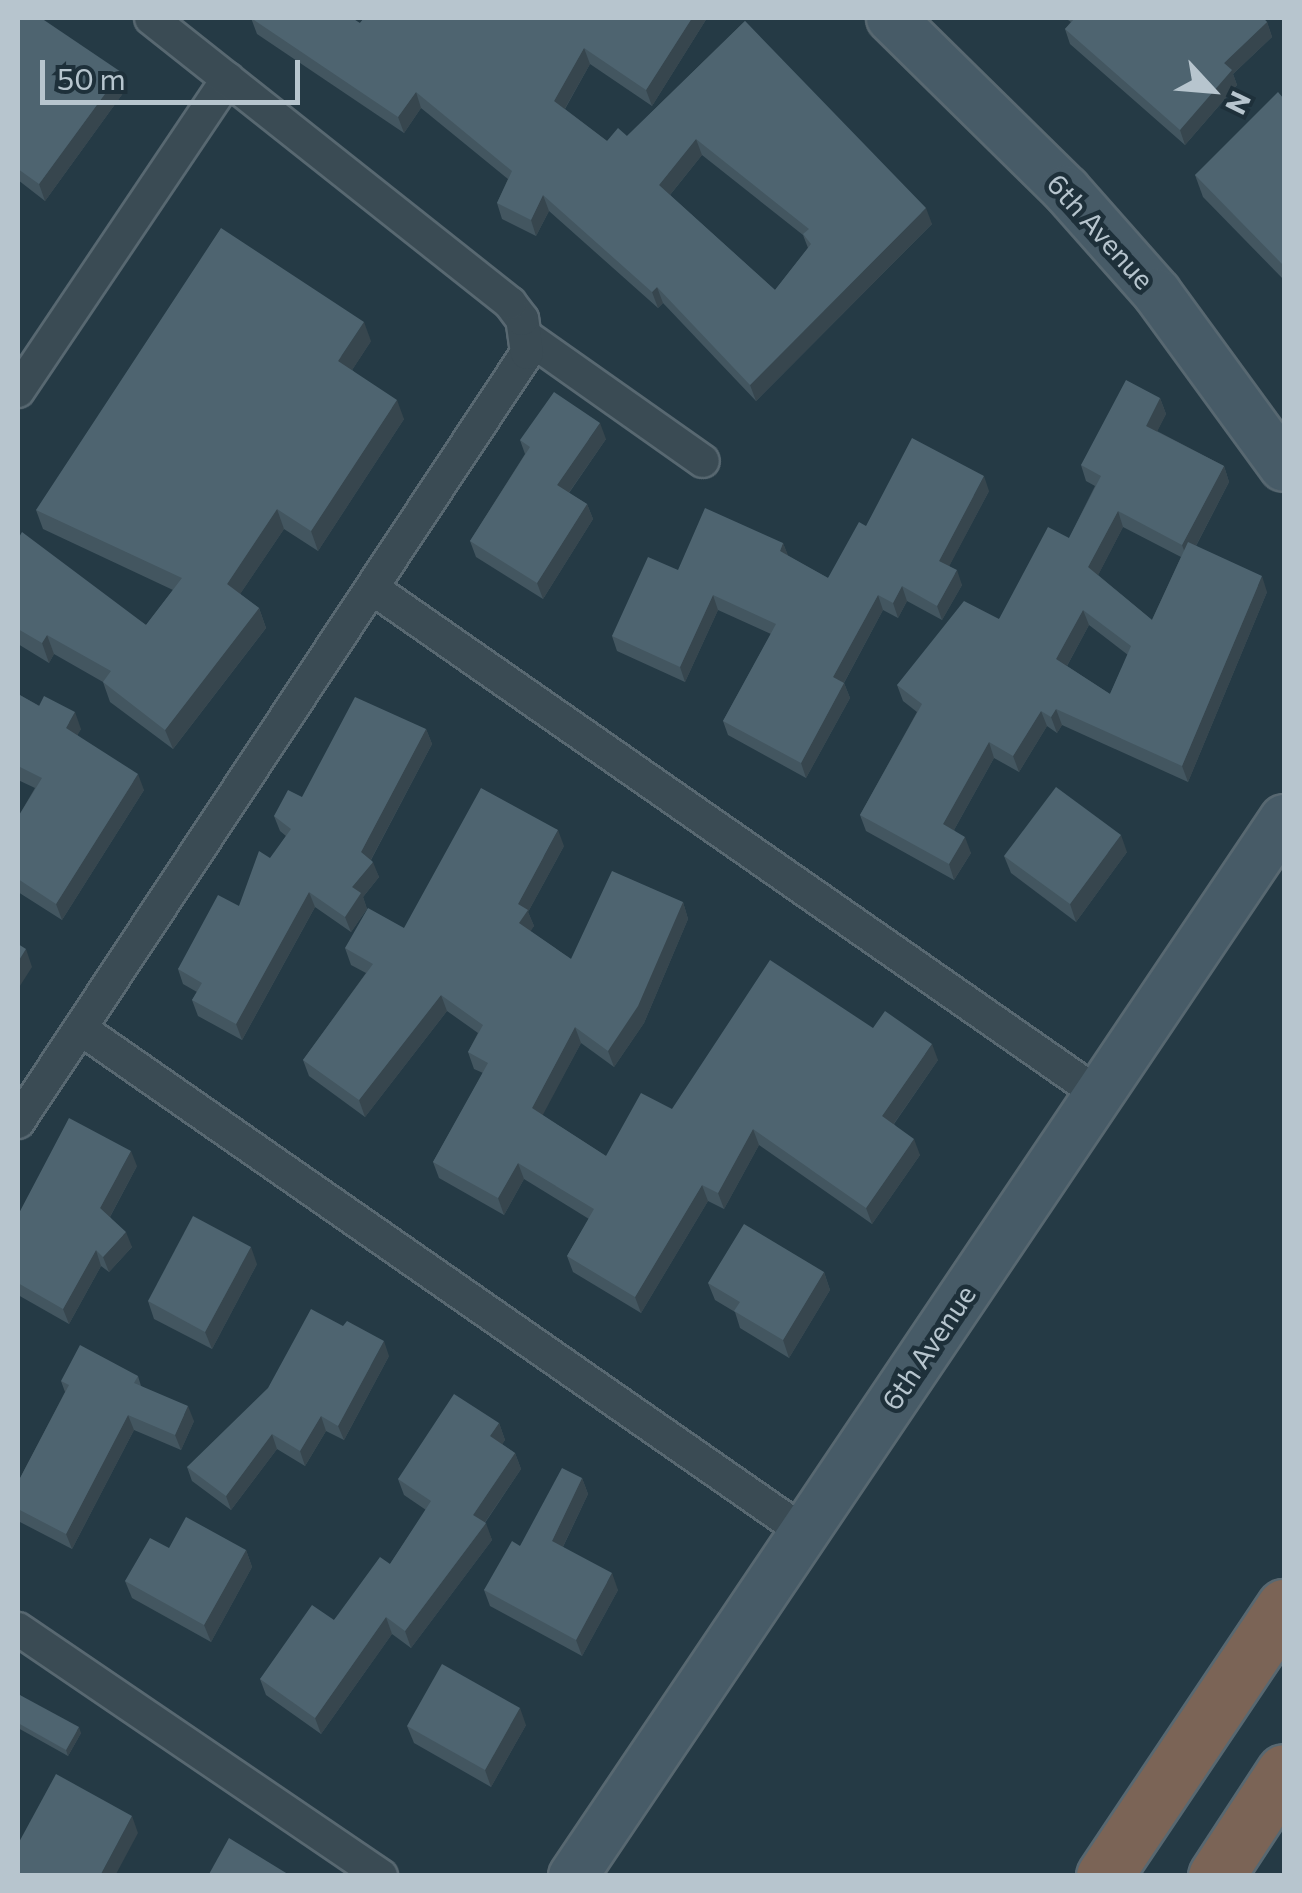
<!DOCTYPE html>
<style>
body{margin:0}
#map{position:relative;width:1302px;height:1893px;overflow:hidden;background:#253a45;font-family:Commissioner,sans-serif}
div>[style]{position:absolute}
.roads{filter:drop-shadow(2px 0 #586871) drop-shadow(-2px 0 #586871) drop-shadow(0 2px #586871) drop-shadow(0 -2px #586871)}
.street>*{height:32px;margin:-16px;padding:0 16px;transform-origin:16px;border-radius:16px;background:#3a4b54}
.secondary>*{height:48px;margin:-24px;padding:0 24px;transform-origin:24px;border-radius:24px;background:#475b67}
.highway>*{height:55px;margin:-27.5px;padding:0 27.5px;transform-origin:27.5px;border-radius:27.5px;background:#7b6456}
.wall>*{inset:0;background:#435660}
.shaded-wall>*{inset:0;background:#37464e}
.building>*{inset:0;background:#4e6470}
span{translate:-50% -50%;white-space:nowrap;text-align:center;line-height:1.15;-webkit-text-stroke:9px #1e303a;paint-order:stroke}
.street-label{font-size:28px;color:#b7c5ce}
.frame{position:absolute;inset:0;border:20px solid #b7c5ce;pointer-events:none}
.north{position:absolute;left:1162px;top:40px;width:100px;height:100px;-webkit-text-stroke:8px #1e303a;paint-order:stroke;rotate:116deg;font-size:28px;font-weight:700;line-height:40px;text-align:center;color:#b7c5ce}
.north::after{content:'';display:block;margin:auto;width:35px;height:45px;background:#b7c5ce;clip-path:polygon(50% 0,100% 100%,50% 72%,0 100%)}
.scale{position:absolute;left:40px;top:60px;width:260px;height:45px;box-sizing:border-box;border:5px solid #b7c5ce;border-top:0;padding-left:12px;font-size:30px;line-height:35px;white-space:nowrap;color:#b7c5ce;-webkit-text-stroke:8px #1e303a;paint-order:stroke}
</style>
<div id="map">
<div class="roads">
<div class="street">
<div style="left:527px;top:337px;width:215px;rotate:35.2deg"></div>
<div style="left:18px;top:391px;width:376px;rotate:-56.1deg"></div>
<div style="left:372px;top:588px;width:884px;rotate:34.86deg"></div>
<div style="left:81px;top:1029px;width:881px;rotate:34.83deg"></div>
<div style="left:18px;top:1122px;width:922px;rotate:-56.5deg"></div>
<div style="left:527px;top:353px;width:34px;rotate:-98deg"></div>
<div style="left:522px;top:319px;width:20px;rotate:-127deg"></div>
<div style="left:510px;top:303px;width:458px;rotate:-141.6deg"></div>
<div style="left:18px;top:1629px;width:439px;rotate:34.2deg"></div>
</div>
<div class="secondary">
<div style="left:891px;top:18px;width:245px;rotate:44.5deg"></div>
<div style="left:1066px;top:190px;width:137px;rotate:48.5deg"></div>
<div style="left:1157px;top:293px;width:215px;rotate:53.9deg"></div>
<div style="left:573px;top:1876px;width:1274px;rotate:-56.07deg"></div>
</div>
<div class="highway">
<div style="left:1104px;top:1876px;width:324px;rotate:-56.2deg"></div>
<div style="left:1216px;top:1876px;width:124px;rotate:-56.8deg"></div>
</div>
</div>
<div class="wall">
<div style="clip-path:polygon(18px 18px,126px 89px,45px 201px,18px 180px)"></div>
<div style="clip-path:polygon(evenodd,251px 18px,360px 23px,364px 18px,707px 18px,652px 106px,590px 64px,565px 109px,607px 141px,627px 136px,745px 21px,932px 224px,756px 401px,663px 303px,658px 308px,549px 211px,536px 236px,502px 219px,497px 203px,508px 179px,421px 108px,404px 133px,257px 34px,251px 18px,702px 155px,803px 235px,808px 248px,775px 290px,670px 195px,702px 155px)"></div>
<div style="clip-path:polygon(1065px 18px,1263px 18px,1267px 22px,1272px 37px,1233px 74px,1237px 85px,1185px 145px,1070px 44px,1065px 29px,1071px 22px)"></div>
<div style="clip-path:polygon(1284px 99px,1284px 280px,1203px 197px,1195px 175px)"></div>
<div style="clip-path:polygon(371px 341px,352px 370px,404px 419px,318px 551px,284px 529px,240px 594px,259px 608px,266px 628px,173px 749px,110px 702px,103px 682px,54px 654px,49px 663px,18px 644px,18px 539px,146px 625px,173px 590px,43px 529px,36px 510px)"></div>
<div style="clip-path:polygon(evenodd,1160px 398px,1166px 414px,1157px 431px,1224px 466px,1229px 482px,1196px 546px,1267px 592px,1188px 782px,1062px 725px,1057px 733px,1047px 726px,1019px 772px,994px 758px,954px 830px,971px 853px,954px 880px,866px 831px,860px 815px,917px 712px,903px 701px,897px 685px,999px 619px,1069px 538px,1095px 486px,1086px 481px,1081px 465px,1160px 398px,1123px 527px,1181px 557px,1152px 620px,1098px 575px,1123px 527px,1160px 398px,1089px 625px,1128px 655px,1110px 694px,1067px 666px,1089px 625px)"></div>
<div style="clip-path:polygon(606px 439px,569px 493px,587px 504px,593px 519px,543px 599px,476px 557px,470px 541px,525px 454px,520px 440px)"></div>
<div style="clip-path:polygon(989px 491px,949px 566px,962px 585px,942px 620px,907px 601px,898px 618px,883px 610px,844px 683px,850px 698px,806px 778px,728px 735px,723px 721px,771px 634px,718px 610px,685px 682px,617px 651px,612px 636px,678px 570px,783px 543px,788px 556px,828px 578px,866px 526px)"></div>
<div style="clip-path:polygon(18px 694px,81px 729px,77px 735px,144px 790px,62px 920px,18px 892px,18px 817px,35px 788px,18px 780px)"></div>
<div style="clip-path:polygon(426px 729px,432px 744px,371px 860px,379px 877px,363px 897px,367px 909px,351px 932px,315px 907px,242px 1040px,198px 1016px,192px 1000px,197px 992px,183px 984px,178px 969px,239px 906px,286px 836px,280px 831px,274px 816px,302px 797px)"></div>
<div style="clip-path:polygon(564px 846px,528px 912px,534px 926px,530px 931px,571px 959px,683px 902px,688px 919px,644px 1023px,614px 1067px,581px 1043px,542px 1115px,606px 1156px,672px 1109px,873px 1028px,938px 1060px,894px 1124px,920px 1155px,872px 1224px,759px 1145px,724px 1209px,708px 1201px,641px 1313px,573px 1272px,567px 1256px,589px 1219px,524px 1179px,504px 1215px,439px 1178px,433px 1162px,483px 1073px,474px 1069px,468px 1052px,478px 1033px,447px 1011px,365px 1117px,309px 1076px,303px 1060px,366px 973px,351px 965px,345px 948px,404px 928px)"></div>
<div style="clip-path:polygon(1127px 852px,1076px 922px,1011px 873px,1004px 856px)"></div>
<div style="clip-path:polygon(137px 1166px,110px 1217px,132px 1247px,109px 1272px,101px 1266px,69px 1324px,18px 1295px,18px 1215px)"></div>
<div style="clip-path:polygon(257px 1264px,212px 1349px,154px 1319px,148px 1301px)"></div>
<div style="clip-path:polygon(824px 1272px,830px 1290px,789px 1358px,740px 1328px,735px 1312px,715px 1300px,708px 1283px)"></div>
<div style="clip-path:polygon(389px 1356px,344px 1440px,326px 1431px,305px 1466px,277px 1449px,231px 1510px,192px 1481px,187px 1467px)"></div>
<div style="clip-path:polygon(138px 1376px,141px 1386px,194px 1421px,181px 1450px,134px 1430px,72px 1549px,18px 1521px,18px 1482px,65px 1392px,61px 1381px)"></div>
<div style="clip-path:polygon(499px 1423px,505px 1440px,502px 1444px,515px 1453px,521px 1469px,485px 1523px,492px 1540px,411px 1648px,392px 1634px,321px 1734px,266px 1695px,260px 1679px,334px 1620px,390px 1564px,426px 1510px,404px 1495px,398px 1479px)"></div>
<div style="clip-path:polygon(582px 1478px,588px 1494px,563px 1547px,618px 1590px,582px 1656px,490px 1606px,484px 1590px,520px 1546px)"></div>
<div style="clip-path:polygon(246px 1550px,252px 1567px,211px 1642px,132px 1598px,125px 1581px)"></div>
<div style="clip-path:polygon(18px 1694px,81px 1733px,68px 1756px,18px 1728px)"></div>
<div style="clip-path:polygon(526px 1725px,491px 1787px,414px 1743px,407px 1726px)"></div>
</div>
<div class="shaded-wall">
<div style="clip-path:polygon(692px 18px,707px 18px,652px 106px,646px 90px)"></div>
<div style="clip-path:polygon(1267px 22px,1272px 37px,1233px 74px,1237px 85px,1185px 145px,1180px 130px,1224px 63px)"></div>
<div style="clip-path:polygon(584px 48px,590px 64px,560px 117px,554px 101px)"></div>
<div style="clip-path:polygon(121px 72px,126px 89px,45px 201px,39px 184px)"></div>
<div style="clip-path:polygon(416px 92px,421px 108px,404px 133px,398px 117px)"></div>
<div style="clip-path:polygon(696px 139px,702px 155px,665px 201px,659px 185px)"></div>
<div style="clip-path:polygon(543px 195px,549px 211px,536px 236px,531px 220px)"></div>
<div style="clip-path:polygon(926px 208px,932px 224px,756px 401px,750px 385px)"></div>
<div style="clip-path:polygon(657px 287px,663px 303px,658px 308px,652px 292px)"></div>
<div style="clip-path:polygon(364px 322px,371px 341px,345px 381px,338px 361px)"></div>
<div style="clip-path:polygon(1160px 398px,1166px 414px,1152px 442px,1146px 426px)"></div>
<div style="clip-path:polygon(397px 400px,404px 419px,318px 551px,311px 531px)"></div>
<div style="clip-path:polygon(600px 423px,606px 439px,563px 501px,557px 485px)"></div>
<div style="clip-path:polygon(1224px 466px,1229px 482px,1188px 561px,1182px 545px)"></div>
<div style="clip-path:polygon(984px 476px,989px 491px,944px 576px,939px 561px)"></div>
<div style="clip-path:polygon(587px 504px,593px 519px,543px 599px,537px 583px)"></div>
<div style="clip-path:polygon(277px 509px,284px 529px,234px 603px,227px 584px)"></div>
<div style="clip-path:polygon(1118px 511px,1123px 527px,1094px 583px,1088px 567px)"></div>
<div style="clip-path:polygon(783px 543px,789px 558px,780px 551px)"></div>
<div style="clip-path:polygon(957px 570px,962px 585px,942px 620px,937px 606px)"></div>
<div style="clip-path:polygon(1262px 576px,1267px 592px,1188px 782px,1182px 766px)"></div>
<div style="clip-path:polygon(902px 586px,907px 601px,898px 618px,893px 603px)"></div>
<div style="clip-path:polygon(713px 595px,718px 610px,685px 682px,680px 667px)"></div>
<div style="clip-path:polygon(878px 595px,883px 610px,839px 692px,833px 677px)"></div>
<div style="clip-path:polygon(259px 608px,266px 628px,173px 749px,165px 730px)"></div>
<div style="clip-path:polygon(1083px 610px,1089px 625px,1062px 675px,1056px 659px)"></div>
<div style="clip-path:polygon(47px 635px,54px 654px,49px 663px,42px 643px)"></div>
<div style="clip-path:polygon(844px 683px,850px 698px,806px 778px,801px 763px)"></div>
<div style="clip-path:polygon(1056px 709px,1062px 725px,1057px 733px,1051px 717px)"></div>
<div style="clip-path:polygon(1041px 711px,1047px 726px,1019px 772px,1013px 756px)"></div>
<div style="clip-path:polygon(75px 712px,81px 729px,72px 745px,66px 728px)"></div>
<div style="clip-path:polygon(426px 729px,432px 744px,367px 867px,361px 852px)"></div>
<div style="clip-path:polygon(989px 742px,994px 758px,949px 839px,943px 824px)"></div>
<div style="clip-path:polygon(138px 774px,144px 790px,62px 920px,56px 904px)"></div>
<div style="clip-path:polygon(558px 830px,564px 846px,528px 912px,534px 926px,525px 940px,519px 923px,518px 904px)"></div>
<div style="clip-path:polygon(1121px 835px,1127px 852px,1076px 922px,1070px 904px)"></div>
<div style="clip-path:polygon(965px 837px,971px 853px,954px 880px,949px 864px)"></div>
<div style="clip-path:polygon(373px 862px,379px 877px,363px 897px,367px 909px,351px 932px,345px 917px,352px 887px)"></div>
<div style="clip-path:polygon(309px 892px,315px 907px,242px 1040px,236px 1024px)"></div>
<div style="clip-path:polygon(683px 902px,688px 919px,644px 1023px,614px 1067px,608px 1051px)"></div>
<div style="clip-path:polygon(26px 949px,32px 967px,18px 989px,18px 962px)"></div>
<div style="clip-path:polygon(441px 995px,447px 1011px,365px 1117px,359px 1100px)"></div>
<div style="clip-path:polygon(575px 1027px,581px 1043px,538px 1124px,532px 1108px)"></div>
<div style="clip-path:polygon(932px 1044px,938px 1060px,888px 1132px,882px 1116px)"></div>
<div style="clip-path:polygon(753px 1129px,759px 1145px,724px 1209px,718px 1193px)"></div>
<div style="clip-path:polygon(914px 1139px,920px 1155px,872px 1224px,866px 1208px)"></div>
<div style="clip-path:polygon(131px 1151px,137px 1166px,106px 1224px,100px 1208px)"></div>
<div style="clip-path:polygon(518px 1163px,524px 1179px,504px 1215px,498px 1198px)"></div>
<div style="clip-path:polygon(702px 1185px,708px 1201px,641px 1313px,635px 1297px)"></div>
<div style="clip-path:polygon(126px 1232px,132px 1247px,109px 1272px,103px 1257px)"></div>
<div style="clip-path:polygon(251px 1247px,257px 1264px,212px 1349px,205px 1332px)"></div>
<div style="clip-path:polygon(96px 1250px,101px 1266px,69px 1324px,63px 1309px)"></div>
<div style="clip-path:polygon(824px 1272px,830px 1290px,789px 1358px,783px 1340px)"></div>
<div style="clip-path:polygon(384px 1341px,389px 1356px,344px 1440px,338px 1426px)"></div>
<div style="clip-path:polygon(188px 1406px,194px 1421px,181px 1450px,175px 1435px)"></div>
<div style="clip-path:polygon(128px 1415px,134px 1430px,72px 1549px,66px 1534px)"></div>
<div style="clip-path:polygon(321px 1416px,326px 1431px,305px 1466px,300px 1451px)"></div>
<div style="clip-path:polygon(499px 1423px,505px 1440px,496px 1453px,490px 1436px)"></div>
<div style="clip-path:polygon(272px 1434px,277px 1449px,231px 1510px,226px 1496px)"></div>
<div style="clip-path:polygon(515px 1453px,521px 1469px,479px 1531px,473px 1515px)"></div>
<div style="clip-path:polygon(582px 1478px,588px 1494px,558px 1557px,552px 1541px)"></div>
<div style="clip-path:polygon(486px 1523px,492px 1540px,411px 1648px,405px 1631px)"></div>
<div style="clip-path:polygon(246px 1550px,252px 1567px,211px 1642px,204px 1625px)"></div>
<div style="clip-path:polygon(612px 1573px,618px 1590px,582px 1656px,576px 1640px)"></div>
<div style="clip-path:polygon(386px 1617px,392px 1634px,321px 1734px,315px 1718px)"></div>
<div style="clip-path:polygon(520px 1708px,526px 1725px,491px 1787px,485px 1770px)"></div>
<div style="clip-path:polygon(79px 1727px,81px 1733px,68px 1756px,66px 1750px)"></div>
<div style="clip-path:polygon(132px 1816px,138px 1833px,115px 1876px,100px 1876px)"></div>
</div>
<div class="building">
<div style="clip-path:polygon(18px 18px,41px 18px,121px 72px,39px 184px,18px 169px)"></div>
<div style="clip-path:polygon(evenodd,251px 18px,352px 18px,360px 23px,364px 18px,692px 18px,646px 90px,584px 48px,554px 101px,607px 141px,618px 128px,627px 136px,745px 21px,926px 208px,750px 385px,657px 287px,652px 292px,543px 195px,531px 220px,497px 203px,512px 171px,416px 92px,398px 117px,251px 18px,696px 139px,809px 229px,803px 234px,811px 244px,775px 290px,659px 185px,696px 139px)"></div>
<div style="clip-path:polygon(1075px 18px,1263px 18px,1267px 22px,1224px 63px,1232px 70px,1180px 130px,1065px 29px)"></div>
<div style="clip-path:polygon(1278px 92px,1284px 99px,1284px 266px,1195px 175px)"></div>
<div style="clip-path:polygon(221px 228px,364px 322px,338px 361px,397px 400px,311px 531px,277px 509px,227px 584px,259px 608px,165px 730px,103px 682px,111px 671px,47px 635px,42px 643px,18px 629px,18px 539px,22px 532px,146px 625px,182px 578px,36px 510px)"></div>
<div style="clip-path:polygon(evenodd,1126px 380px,1160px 398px,1146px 426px,1224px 466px,1182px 545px,1118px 511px,1088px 567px,1152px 620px,1188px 542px,1262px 576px,1182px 766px,1056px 709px,1051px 717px,1041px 711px,1013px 756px,989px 742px,943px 824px,965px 837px,949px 864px,860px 815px,922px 704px,897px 685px,964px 601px,999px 619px,1048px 527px,1069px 538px,1101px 476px,1081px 465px,1126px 380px,1083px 610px,1131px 646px,1110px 694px,1056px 659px,1083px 610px)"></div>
<div style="clip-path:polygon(554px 392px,600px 423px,557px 485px,587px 504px,537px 583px,470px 541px,530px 447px,520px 440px)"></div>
<div style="clip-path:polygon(912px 438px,984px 476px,939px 561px,957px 570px,937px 606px,902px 586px,893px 603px,878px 595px,833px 677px,844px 683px,801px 763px,723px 721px,776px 624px,713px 595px,680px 667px,612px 636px,648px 557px,678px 570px,705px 508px,783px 543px,780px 551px,828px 578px,859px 522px,866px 526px)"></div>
<div style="clip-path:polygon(18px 694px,39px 706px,44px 696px,75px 712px,66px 728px,138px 774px,56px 904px,18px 879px,18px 817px,42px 778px,18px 766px)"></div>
<div style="clip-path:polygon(355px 697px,426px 729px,361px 852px,373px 862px,352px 887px,361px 893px,345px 917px,309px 892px,236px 1024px,192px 1000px,202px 983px,178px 969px,218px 895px,239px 906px,259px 851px,270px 858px,291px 829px,274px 816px,288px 790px,302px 797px)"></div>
<div style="clip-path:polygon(1056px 787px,1121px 835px,1070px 904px,1004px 856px)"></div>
<div style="clip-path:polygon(481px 788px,558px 830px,518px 904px,528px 910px,519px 923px,571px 959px,612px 871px,683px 902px,638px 1006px,608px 1051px,575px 1027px,532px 1108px,606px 1156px,641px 1093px,672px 1109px,770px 960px,873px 1028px,885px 1011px,932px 1044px,882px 1116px,914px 1139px,866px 1208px,753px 1129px,718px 1193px,702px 1185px,635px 1297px,567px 1256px,594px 1209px,518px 1163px,498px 1198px,433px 1162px,488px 1063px,468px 1052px,483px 1025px,441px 995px,359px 1100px,303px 1060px,373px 964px,345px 948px,368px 908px,404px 928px)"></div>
<div style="clip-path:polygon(18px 944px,26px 949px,18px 962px)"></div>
<div style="clip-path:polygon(69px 1118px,131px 1151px,100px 1208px,126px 1232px,103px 1257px,96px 1250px,63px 1309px,18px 1283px,18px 1215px)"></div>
<div style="clip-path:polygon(193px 1216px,251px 1247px,205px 1332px,148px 1301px)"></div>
<div style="clip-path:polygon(744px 1224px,824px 1272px,783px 1340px,734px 1311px,740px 1302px,708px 1283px)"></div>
<div style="clip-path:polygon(311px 1309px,343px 1326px,347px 1321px,384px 1341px,338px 1426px,321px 1416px,300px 1451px,272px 1434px,226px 1496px,187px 1467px,268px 1388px)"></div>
<div style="clip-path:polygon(80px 1345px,138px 1376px,134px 1383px,188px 1406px,175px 1435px,128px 1415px,66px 1534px,18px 1509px,18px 1482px,69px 1385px,61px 1381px)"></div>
<div style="clip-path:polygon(454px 1394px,499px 1423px,490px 1436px,515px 1453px,473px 1515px,486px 1523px,405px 1631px,386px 1617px,315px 1718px,260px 1679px,312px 1605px,334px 1620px,380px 1557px,390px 1564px,431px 1501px,398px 1479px)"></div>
<div style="clip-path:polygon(562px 1468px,582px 1478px,552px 1541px,612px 1573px,576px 1640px,484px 1590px,512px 1541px,520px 1546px)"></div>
<div style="clip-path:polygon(186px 1517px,246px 1550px,204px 1625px,125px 1581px,150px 1538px,169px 1548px)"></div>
<div style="clip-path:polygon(442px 1664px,520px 1708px,485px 1770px,407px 1726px)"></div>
<div style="clip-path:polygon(18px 1694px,79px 1727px,66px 1750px,18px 1723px)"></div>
<div style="clip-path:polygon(56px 1774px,132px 1816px,100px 1876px,18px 1876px,18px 1844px)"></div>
<div style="clip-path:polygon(229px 1838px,291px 1876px,208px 1876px)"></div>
</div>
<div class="street-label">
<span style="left:1101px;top:231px;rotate:48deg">6th Avenue</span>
<span style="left:928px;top:1347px;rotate:-56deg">6th Avenue</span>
</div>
<div class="frame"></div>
<div class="north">N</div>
<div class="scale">50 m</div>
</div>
